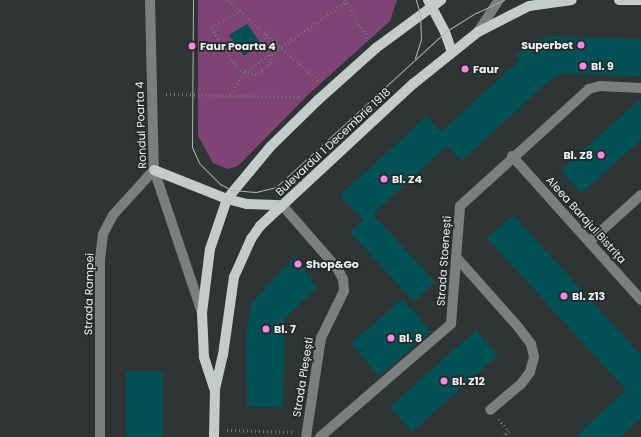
<!DOCTYPE html>
<meta charset="utf-8">
<style>
body{margin:0}
#map{position:relative;width:641px;height:437px;overflow:hidden;background:#2f3535;font-family:Poppins,sans-serif}
div>[style]{position:absolute}
.green>*{inset:0;background:#7f4376}
.building>*{inset:0;background:#015155}
.path>*{height:2.5px;margin-top:-1.25px;transform-origin:0;background:repeating-linear-gradient(90deg,#6f7474 0 1px,transparent 0 4px)}
.minor>*{height:10px;margin:-5px;padding:0 5px;transform-origin:5px;border-radius:5px;background:#7c7f80}
.major>*{height:10px;margin:-5px;padding:0 5px;transform-origin:5px;border-radius:5px;background:#c4cbcb}
.tram>*{height:1px;margin:-0.5px;padding:0 0.5px;transform-origin:0.5px;border-radius:0.5px;background:#afb3b3}
.dots>*{width:11px;height:11px;translate:-50% -50%;box-sizing:border-box;border:2px solid #252b2b;border-radius:50%}
span{translate:-50% -50%;white-space:nowrap;text-align:center;line-height:1.15;-webkit-text-stroke:3.5px #252b2b;paint-order:stroke}
.poi-label{font-size:11px;color:#edf1f1;font-weight:700}
.right{translate:-100% -50%;text-align:right}
.left{translate:0 -50%;text-align:left}
.street-label{font-size:11px;color:#edf1f1}
</style>
<div id="map">
<div class="green">
<div style="clip-path:polygon(198px 0,397px 0,390px 21px,309px 94px,238px 166px,228px 169px,213px 163px,198px 136px)"></div>
</div>
<div class="building">
<div style="clip-path:polygon(247px 24px,261px 44px,244px 56px,229px 35px)"></div>
<div style="clip-path:polygon(551px 36px,641px 39px,641px 77px,562px 73px,543px 86px,462px 161px,447px 146px,373px 214px,435px 282px,414px 302px,350px 232px,363px 220px,340px 195px,427px 116px,441px 132px,520px 60px,515px 56px,534px 42px)"></div>
<div style="clip-path:polygon(641px 99px,641px 140px,581px 193px,561px 170px)"></div>
<div style="clip-path:polygon(513px 215px,641px 355px,641px 418px,620px 437px,575px 437px,626px 390px,487px 238px)"></div>
<div style="clip-path:polygon(296px 256px,317px 288px,285px 318px,283px 407px,247px 407px,246px 341px,251px 303px)"></div>
<div style="clip-path:polygon(403px 299px,431px 332px,379px 376px,351px 343px)"></div>
<div style="clip-path:polygon(476px 330px,498px 355px,412px 432px,390px 407px)"></div>
<div style="clip-path:polygon(126px 371px,163px 371px,163px 437px,126px 437px)"></div>
</div>
<div class="path">
<div style="left:228px;top:0;width:122px;rotate:41.7deg"></div>
<div style="left:344px;top:0;width:45px;rotate:57.7deg"></div>
<div style="left:241px;top:11px;width:34px;rotate:150deg"></div>
<div style="left:212px;top:28px;width:47px;rotate:58deg"></div>
<div style="left:237px;top:68px;width:19px;rotate:21deg"></div>
<div style="left:255px;top:75px;width:16px;rotate:-35deg"></div>
<div style="left:268px;top:66px;width:7px;rotate:-63deg"></div>
<div style="left:271px;top:60px;width:6px;rotate:-90deg"></div>
<div style="left:271px;top:54px;width:23px;rotate:-108deg"></div>
<div style="left:166px;top:94px;width:135px;rotate:1.3deg"></div>
<div style="left:230px;top:94px;width:27px;rotate:-56deg"></div>
<div style="left:245px;top:72px;width:126px;rotate:-34.7deg"></div>
<div style="left:499px;top:419px;width:16px;rotate:50deg"></div>
<div style="left:509px;top:431px;width:8px;rotate:135deg"></div>
<div style="left:227px;top:430px;width:67px;rotate:1.7deg"></div>
</div>
<div class="minor">
<div style="left:150px;top:0;width:170px;rotate:88.7deg"></div>
<div style="left:154px;top:170px;width:151px;rotate:71.4deg"></div>
<div style="left:478px;top:32px;width:38px;rotate:-57deg"></div>
<div style="left:512px;top:156px;width:193px;rotate:48.1deg"></div>
<div style="left:282px;top:205px;width:84px;rotate:48.9deg"></div>
<div style="left:337px;top:268px;width:13px;rotate:61deg"></div>
<div style="left:343px;top:279px;width:12px;rotate:85deg"></div>
<div style="left:344px;top:291px;width:52px;rotate:116.1deg"></div>
<div style="left:321px;top:338px;width:100px;rotate:98.6deg"></div>
<div style="left:589px;top:242px;width:70px;rotate:-42.1deg"></div>
<div style="left:456px;top:257px;width:95px;rotate:48.4deg"></div>
<div style="left:519px;top:328px;width:20px;rotate:53deg"></div>
<div style="left:531px;top:344px;width:13px;rotate:77deg"></div>
<div style="left:534px;top:357px;width:16px;rotate:105deg"></div>
<div style="left:530px;top:372px;width:15px;rotate:127deg"></div>
<div style="left:521px;top:384px;width:40px;rotate:140deg"></div>
<div style="left:100px;top:437px;width:178px;rotate:-90deg"></div>
<div style="left:100px;top:259px;width:25px;rotate:-83deg"></div>
<div style="left:103px;top:234px;width:21px;rotate:-62deg"></div>
<div style="left:113px;top:215px;width:61px;rotate:-47.7deg"></div>
<div style="left:320px;top:437px;width:173px;rotate:-40.8deg"></div>
<div style="left:451px;top:324px;width:118px;rotate:-85.6deg"></div>
<div style="left:460px;top:206px;width:174px;rotate:-42.2deg"></div>
<div style="left:589px;top:89px;width:11px;rotate:-15deg"></div>
<div style="left:600px;top:86px;width:41px;rotate:2.8deg"></div>
</div>
<div class="major">
<div style="left:428px;top:0;width:36px;rotate:62deg"></div>
<div style="left:445px;top:32px;width:21px;rotate:71deg"></div>
<div style="left:619px;top:0;width:22px"></div>
<div style="left:154px;top:170px;width:79px;rotate:21.7deg"></div>
<div style="left:227px;top:199px;width:21px;rotate:14deg"></div>
<div style="left:247px;top:204px;width:35px;rotate:2deg"></div>
<div style="left:214px;top:388px;width:33px;rotate:-108deg"></div>
<div style="left:204px;top:357px;width:44px;rotate:-92.6deg"></div>
<div style="left:202px;top:313px;width:64px;rotate:-82.9deg"></div>
<div style="left:210px;top:249px;width:53px;rotate:-71.2deg"></div>
<div style="left:227px;top:199px;width:67px;rotate:-50.4deg"></div>
<div style="left:270px;top:147px;width:67px;rotate:-44.4deg"></div>
<div style="left:318px;top:100px;width:78px;rotate:-41.9deg"></div>
<div style="left:376px;top:48px;width:81px;rotate:-36.4deg"></div>
<div style="left:214px;top:437px;width:48px;rotate:-88.8deg"></div>
<div style="left:215px;top:389px;width:35px;rotate:-77deg"></div>
<div style="left:223px;top:355px;width:79px;rotate:-82deg"></div>
<div style="left:234px;top:277px;width:42px;rotate:-65.9deg"></div>
<div style="left:251px;top:239px;width:16px;rotate:-55deg"></div>
<div style="left:260px;top:226px;width:209px;rotate:-42.9deg"></div>
<div style="left:413px;top:84px;width:83px;rotate:-38.7deg"></div>
<div style="left:478px;top:32px;width:57px;rotate:-27deg"></div>
<div style="left:529px;top:6px;width:43px;rotate:-7.9deg"></div>
</div>
<div class="tram">
<div style="left:193px;top:0;width:147px;rotate:90.4deg"></div>
<div style="left:192px;top:147px;width:17px;rotate:66deg"></div>
<div style="left:199px;top:163px;width:30px;rotate:45deg"></div>
<div style="left:220px;top:184px;width:13px;rotate:27deg"></div>
<div style="left:232px;top:190px;width:24px;rotate:5deg"></div>
<div style="left:256px;top:192px;width:21px;rotate:-14deg"></div>
<div style="left:276px;top:187px;width:229px;rotate:-42.5deg"></div>
<div style="left:445px;top:32px;width:36px;rotate:-32deg"></div>
<div style="left:476px;top:13px;width:31px;rotate:-25deg"></div>
<div style="left:415px;top:58px;width:19px;rotate:-72deg"></div>
<div style="left:421px;top:40px;width:26px;rotate:-92deg"></div>
<div style="left:420px;top:14px;width:15px;rotate:-106deg"></div>
</div>
<div class="dots">
<div style="left:581px;top:45px;background:#f987e8"></div>
<div style="left:192px;top:46px;background:#f987e8"></div>
<div style="left:583px;top:66px;background:#f987e8"></div>
<div style="left:465px;top:69px;background:#f987e8"></div>
<div style="left:601px;top:155px;background:#f987e8"></div>
<div style="left:384px;top:179px;background:#f987e8"></div>
<div style="left:298px;top:264px;background:#f987e8"></div>
<div style="left:564px;top:296px;background:#f987e8"></div>
<div style="left:266px;top:329px;background:#f987e8"></div>
<div style="left:391px;top:338px;background:#f987e8"></div>
<div style="left:444px;top:381px;background:#f987e8"></div>
</div>
<div class="poi-label">
<span class="right" style="left:573px;top:45px">Superbet</span>
<span class="left" style="left:200px;top:46px">Faur Poarta 4</span>
<span class="left" style="left:591px;top:66px">Bl. 9</span>
<span class="left" style="left:473px;top:69px">Faur</span>
<span class="right" style="left:593px;top:155px">Bl. Z8</span>
<span class="left" style="left:392px;top:179px">Bl. Z4</span>
<span class="left" style="left:306px;top:264px">Shop&amp;Go</span>
<span class="left" style="left:572px;top:296px">Bl. Z13</span>
<span class="left" style="left:274px;top:329px">Bl. 7</span>
<span class="left" style="left:399px;top:338px">Bl. 8</span>
<span class="left" style="left:452px;top:381px">Bl. Z12</span>
</div>
<div class="street-label">
<span style="left:141px;top:125px;rotate:-92deg">Rondul Poarta 4</span>
<span style="left:333px;top:142px;rotate:-43deg">Bulevardul 1 Decembrie 1918</span>
<span style="left:586px;top:220px;rotate:48deg">Aleea Barajul Bistrița</span>
<span style="left:444px;top:261px;rotate:-86deg">Strada Stoenești</span>
<span style="left:89px;top:294px;rotate:-89deg">Strada Rampei</span>
<span style="left:303px;top:377px;rotate:-81deg">Strada Pleșești</span>
</div>
</div>
